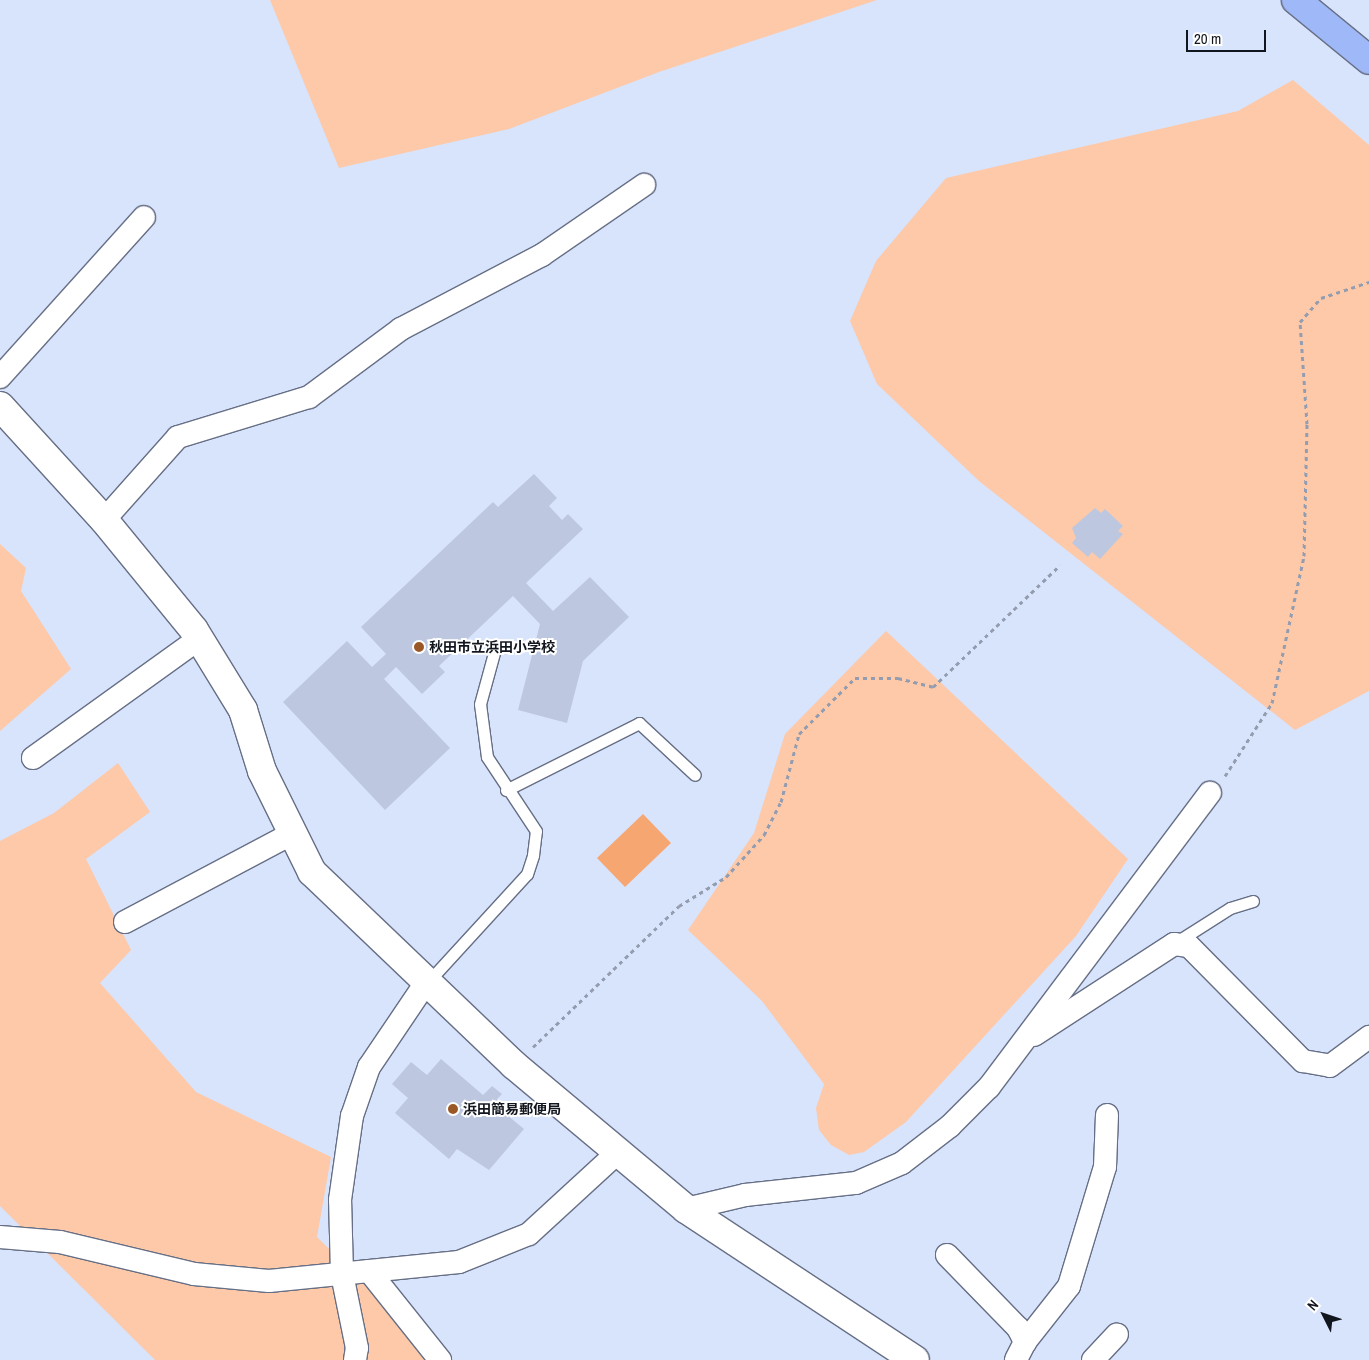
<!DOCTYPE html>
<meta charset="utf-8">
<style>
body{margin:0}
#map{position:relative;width:1369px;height:1360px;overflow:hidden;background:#d8e3fc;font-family:"Archivo Narrow","Noto Sans JP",sans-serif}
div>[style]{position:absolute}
.green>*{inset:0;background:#fdc9a8}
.water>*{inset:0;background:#f5a671}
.building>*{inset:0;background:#bdc7e0}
.path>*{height:3px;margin-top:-1.5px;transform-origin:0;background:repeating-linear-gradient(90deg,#949db0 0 4px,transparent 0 8px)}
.roads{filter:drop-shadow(1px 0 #666f85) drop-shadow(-1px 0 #666f85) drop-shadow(0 1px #666f85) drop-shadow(0 -1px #666f85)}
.lane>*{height:11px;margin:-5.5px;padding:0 5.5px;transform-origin:5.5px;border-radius:5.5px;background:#fff}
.street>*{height:22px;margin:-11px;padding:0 11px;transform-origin:11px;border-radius:11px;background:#fff}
.secondary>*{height:28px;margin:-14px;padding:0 14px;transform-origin:14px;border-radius:14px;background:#fff}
.highway>*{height:28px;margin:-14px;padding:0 14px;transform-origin:14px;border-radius:14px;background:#9fb8f7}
.dots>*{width:14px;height:14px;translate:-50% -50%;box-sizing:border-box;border:2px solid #fff;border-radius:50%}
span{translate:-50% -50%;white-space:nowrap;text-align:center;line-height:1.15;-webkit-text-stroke:4px #fff;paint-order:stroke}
.poi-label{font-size:14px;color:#11151d;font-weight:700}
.left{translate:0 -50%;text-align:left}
.north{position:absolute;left:1299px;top:1290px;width:50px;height:50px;-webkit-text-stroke:4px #fff;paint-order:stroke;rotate:311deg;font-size:14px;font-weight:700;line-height:20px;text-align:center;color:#11151d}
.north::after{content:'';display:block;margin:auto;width:18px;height:22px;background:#11151d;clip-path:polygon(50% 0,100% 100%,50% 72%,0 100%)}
.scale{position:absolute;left:1186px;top:30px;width:80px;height:22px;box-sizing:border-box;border:2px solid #11151d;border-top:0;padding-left:6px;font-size:15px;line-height:18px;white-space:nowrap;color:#11151d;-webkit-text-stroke:4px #fff;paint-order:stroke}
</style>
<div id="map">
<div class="green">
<div style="clip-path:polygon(270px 0,877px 0,659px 72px,509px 129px,339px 168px)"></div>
<div style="clip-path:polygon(1293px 80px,1369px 145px,1369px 691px,1295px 730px,979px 481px,877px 384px,850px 321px,876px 261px,946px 178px,1238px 111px)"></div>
<div style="clip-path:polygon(0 544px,26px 568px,21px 591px,71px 669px,0 731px)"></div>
<div style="clip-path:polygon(886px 631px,1128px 859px,1076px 936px,906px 1122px,864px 1152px,849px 1155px,831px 1145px,819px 1130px,816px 1108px,824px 1084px,762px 1001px,688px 930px,754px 833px,785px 734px)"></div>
<div style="clip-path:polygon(118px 763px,150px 812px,86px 859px,131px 950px,100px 983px,196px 1092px,331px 1157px,317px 1237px,441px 1360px,155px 1360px,0 1206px,0 841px,54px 813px)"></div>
</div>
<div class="water">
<div style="clip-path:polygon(643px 814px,671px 843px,625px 887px,597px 858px)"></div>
</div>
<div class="building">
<div style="clip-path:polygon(534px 474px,557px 498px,549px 506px,562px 520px,568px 514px,583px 529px,526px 583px,553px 611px,590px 577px,629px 617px,583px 661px,567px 723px,518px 710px,540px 624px,513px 596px,439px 666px,445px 672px,422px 694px,396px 667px,384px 679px,450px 748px,385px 810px,283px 702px,347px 641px,372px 667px,386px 654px,361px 627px,493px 502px,498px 507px)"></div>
<div style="clip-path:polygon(1095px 508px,1101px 513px,1105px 509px,1123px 526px,1118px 531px,1123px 534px,1100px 559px,1092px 552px,1088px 557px,1072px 543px,1076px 538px,1072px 528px)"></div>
<div style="clip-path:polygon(441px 1059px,483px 1095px,492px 1086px,502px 1094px,497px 1099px,510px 1111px,507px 1115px,524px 1129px,489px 1170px,457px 1149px,449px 1159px,395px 1113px,408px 1098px,392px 1084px,411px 1062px,427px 1075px)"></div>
</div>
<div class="path">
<div style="left:1225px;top:776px;width:87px;rotate:-57.2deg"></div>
<div style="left:1272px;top:703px;width:150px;rotate:-77.7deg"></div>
<div style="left:1304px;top:556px;width:132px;rotate:-88.7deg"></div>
<div style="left:1307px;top:424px;width:102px;rotate:-93.9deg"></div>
<div style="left:1300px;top:322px;width:32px;rotate:-49deg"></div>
<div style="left:1321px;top:298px;width:51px;rotate:-18.4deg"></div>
<div style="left:533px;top:1047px;width:203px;rotate:-44deg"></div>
<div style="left:679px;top:906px;width:55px;rotate:-31.7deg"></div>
<div style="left:726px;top:877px;width:57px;rotate:-47.9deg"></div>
<div style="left:764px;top:835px;width:37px;rotate:-63deg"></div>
<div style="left:781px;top:802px;width:70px;rotate:-75.2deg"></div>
<div style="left:799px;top:734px;width:79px;rotate:-45deg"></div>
<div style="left:855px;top:678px;width:43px"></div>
<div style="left:898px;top:678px;width:36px;rotate:14deg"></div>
<div style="left:933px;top:687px;width:176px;rotate:-43.8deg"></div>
</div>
<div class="roads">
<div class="lane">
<div style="left:506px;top:790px;width:149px;rotate:-26.7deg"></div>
<div style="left:639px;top:723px;width:76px;rotate:42.9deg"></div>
<div style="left:1175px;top:943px;width:65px;rotate:-32.5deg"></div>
<div style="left:1230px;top:908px;width:24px;rotate:-17deg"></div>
<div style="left:427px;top:983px;width:148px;rotate:-47.5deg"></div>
<div style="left:527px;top:874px;width:20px;rotate:-72deg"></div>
<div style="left:533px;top:855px;width:24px;rotate:-83deg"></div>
<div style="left:536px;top:831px;width:89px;rotate:-123.5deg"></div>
<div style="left:487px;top:757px;width:53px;rotate:-97.5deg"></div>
<div style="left:480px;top:704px;width:57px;rotate:-74.7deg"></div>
</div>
<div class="street">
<div style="left:0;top:377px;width:215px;rotate:-48deg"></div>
<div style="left:104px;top:520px;width:111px;rotate:-48.3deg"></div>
<div style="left:178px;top:437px;width:137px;rotate:-17deg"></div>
<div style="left:309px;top:397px;width:114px;rotate:-36.5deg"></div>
<div style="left:401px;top:329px;width:159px;rotate:-27.7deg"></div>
<div style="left:542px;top:255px;width:124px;rotate:-34.5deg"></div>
<div style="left:33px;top:758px;width:206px;rotate:-35.7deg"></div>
<div style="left:125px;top:922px;width:188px;rotate:-27.9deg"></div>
<div style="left:1034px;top:1035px;width:167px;rotate:-33deg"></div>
<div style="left:1174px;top:944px;width:15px;rotate:8deg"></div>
<div style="left:1189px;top:946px;width:162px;rotate:45.3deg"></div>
<div style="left:1303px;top:1061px;width:27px;rotate:10deg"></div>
<div style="left:1330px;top:1066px;width:49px;rotate:-36.6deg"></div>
<div style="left:686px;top:1209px;width:61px;rotate:-13.3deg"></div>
<div style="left:745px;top:1195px;width:112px;rotate:-6.2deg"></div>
<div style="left:856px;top:1183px;width:50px;rotate:-23.5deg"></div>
<div style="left:902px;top:1163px;width:61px;rotate:-37.6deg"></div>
<div style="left:950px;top:1126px;width:55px;rotate:-45deg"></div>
<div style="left:989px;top:1087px;width:368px;rotate:-53.1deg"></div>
<div style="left:0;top:1237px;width:60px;rotate:4.8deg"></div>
<div style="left:60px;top:1242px;width:138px;rotate:13.4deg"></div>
<div style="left:194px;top:1274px;width:75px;rotate:5.3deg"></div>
<div style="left:269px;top:1281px;width:191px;rotate:-5.7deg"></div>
<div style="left:459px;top:1262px;width:75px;rotate:-21.8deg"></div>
<div style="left:529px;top:1234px;width:120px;rotate:-42.6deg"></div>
<div style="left:947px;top:1255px;width:102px;rotate:45.8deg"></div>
<div style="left:1018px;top:1328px;width:16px;rotate:63deg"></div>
<div style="left:1025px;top:1342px;width:20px;rotate:117deg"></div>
<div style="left:369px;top:1271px;width:114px;rotate:51.4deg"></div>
<div style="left:1025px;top:1342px;width:71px;rotate:-51.8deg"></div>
<div style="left:1069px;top:1286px;width:124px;rotate:-73.2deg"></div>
<div style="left:1105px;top:1167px;width:52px;rotate:-87.8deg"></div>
<div style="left:355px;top:1360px;width:12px;rotate:-81deg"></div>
<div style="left:357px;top:1348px;width:76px;rotate:-101.5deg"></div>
<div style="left:342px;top:1274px;width:74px;rotate:-91.5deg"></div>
<div style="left:340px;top:1200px;width:85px;rotate:-81.9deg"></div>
<div style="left:352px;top:1116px;width:52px;rotate:-70.9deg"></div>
<div style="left:369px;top:1067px;width:100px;rotate:-56deg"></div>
<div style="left:1093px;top:1360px;width:35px;rotate:-47deg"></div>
</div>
<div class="secondary">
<div style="left:0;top:406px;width:154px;rotate:47.6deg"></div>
<div style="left:104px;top:520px;width:142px;rotate:50.7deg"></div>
<div style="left:194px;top:630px;width:94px;rotate:58.5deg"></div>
<div style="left:243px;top:710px;width:64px;rotate:72.7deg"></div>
<div style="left:262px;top:771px;width:113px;rotate:63.7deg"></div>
<div style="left:312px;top:872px;width:279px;rotate:43.7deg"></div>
<div style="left:514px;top:1065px;width:224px;rotate:39.9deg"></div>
<div style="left:686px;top:1209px;width:274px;rotate:33.4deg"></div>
</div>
<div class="highway">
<div style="left:1296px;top:0;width:94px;rotate:39.4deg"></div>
</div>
</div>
<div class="dots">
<div style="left:419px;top:647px;background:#9b5827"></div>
<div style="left:453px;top:1109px;background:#9b5827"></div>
</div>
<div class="poi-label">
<span class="left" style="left:429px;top:647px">秋田市立浜田小学校</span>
<span class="left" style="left:463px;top:1109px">浜田簡易郵便局</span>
</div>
<div class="north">N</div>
<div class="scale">20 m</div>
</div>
